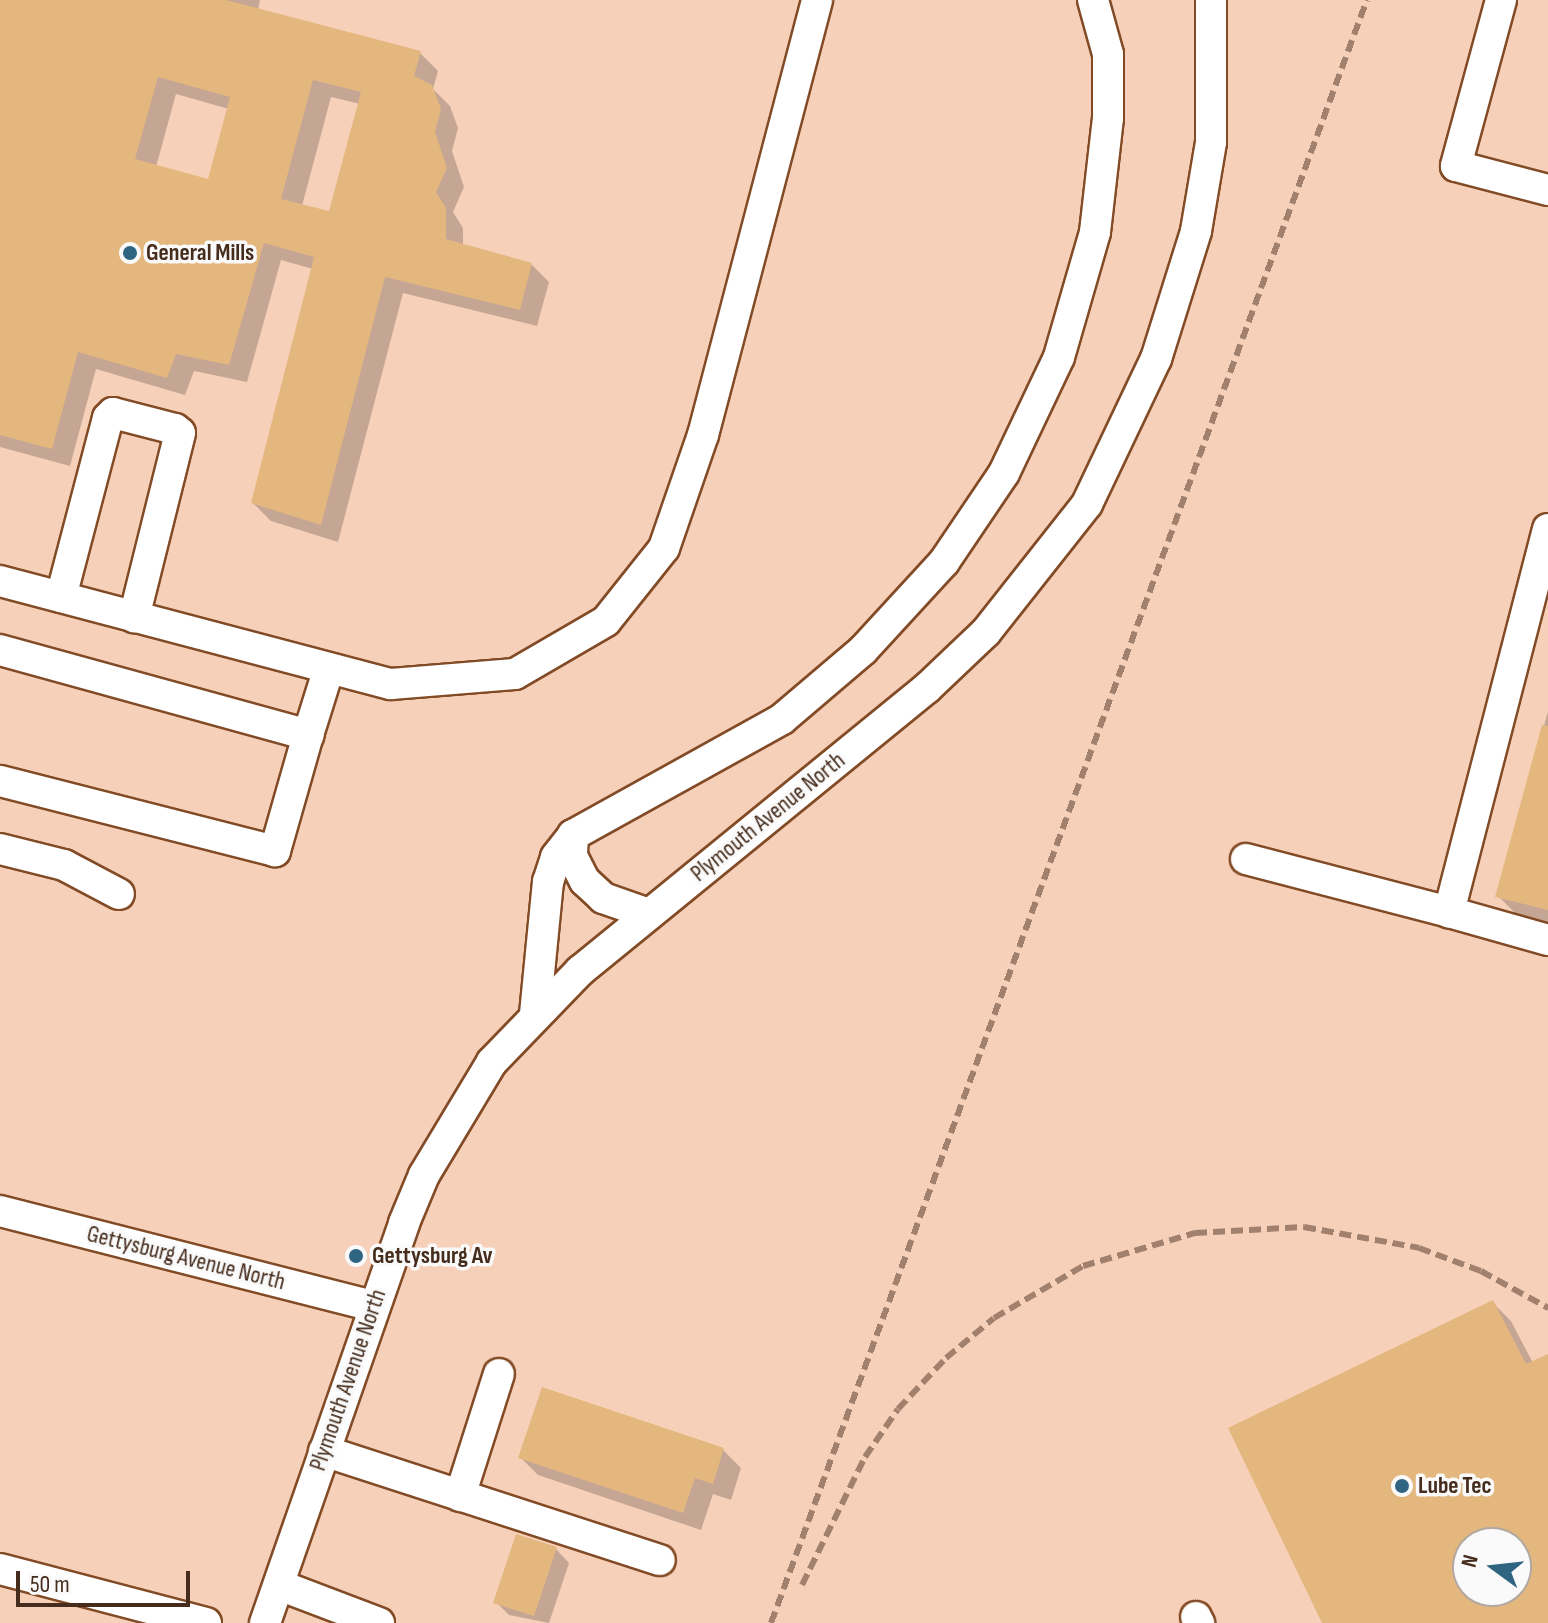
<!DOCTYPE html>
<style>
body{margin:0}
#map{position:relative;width:1548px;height:1623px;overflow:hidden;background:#f7d0b9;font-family:"Sofia Sans Condensed",sans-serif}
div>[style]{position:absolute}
.shadow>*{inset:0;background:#0003}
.building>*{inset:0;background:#e3b77e}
.roads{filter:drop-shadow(2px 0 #824b26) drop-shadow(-2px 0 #824b26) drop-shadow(0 2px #824b26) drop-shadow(0 -2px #824b26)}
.minor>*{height:30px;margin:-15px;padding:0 15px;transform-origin:15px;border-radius:15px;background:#fff}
.rail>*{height:6px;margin-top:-3px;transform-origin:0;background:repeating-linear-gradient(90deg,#a1816d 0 12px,transparent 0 18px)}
.dots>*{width:22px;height:22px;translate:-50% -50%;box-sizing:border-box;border:4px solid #fafafa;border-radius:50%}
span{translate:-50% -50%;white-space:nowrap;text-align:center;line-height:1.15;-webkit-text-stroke:7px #fafafa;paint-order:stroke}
.poi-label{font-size:24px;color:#452c1c;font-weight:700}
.left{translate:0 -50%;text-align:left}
.street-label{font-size:24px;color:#452c1c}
.north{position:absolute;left:1452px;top:1527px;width:80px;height:80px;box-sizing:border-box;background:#fafafa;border:2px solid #b2a8a1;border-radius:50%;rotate:285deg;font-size:22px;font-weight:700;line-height:32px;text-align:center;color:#452c1c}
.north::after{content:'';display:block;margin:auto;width:28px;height:36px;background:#2f6581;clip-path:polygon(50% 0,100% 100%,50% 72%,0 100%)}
.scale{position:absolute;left:16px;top:1571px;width:174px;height:36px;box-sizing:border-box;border:4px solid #452c1c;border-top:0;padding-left:10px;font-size:24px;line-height:28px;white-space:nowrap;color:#452c1c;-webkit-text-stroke:6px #fafafa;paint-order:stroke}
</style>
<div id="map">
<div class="shadow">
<div style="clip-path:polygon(evenodd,0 0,260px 0,258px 10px,420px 53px,438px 71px,433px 89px,450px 106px,458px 128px,452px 151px,464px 187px,453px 212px,463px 228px,463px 246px,531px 264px,549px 282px,537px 326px,403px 293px,338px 542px,271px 521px,253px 503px,313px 269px,281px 260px,247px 382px,194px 371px,185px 395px,96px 369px,70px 466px,0 447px,0 0,176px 94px,229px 109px,209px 181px,156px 167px,176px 94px,0 0,331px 97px,360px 104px,330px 214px,302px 206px,331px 97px)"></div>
<div style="clip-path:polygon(1548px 711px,1548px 922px,1516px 914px,1498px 896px)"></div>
<div style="clip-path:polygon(evenodd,1493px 1303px,1511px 1321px,1533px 1363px,1548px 1356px,1548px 1623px,1324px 1623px,1493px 1303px,1468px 1543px,1516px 1543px,1516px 1591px,1468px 1591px,1468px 1543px)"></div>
<div style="clip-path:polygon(723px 1450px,741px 1468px,731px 1500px,713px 1494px,701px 1530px,538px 1475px,520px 1457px)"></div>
<div style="clip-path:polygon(556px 1549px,569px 1563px,549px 1623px,509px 1615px,496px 1602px)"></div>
</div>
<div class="building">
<div style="clip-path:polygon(evenodd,0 0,226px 0,421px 51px,414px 76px,432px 85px,441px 109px,435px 132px,447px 168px,436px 192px,446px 208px,446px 239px,532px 263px,520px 310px,385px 277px,321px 525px,251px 503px,314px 257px,264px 243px,229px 365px,176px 354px,167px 378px,78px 352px,52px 449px,0 435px,0 0,158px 77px,230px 97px,208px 179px,135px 159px,158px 77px,0 0,313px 80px,361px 92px,329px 211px,281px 199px,313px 80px)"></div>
<div style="clip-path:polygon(1542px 725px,1548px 726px,1548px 910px,1495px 897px)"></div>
<div style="clip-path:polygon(evenodd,1493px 1300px,1526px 1364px,1548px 1354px,1548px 1623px,1322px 1623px,1228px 1428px,1493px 1300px,1468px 1543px,1516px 1543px,1516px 1591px,1468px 1591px,1468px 1543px)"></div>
<div style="clip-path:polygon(542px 1387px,724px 1448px,713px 1484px,695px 1478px,683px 1513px,518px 1458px)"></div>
<div style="clip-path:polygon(516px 1534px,557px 1547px,534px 1616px,493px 1603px)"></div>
</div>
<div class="roads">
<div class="minor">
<div style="left:1501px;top:0;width:172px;rotate:105.2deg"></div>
<div style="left:1456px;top:166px;width:95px;rotate:14.6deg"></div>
<div style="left:1548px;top:529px;width:396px;rotate:104.5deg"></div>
<div style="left:1449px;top:912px;width:103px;rotate:15.8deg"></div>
<div style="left:0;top:581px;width:404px;rotate:14.8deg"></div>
<div style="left:391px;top:684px;width:124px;rotate:-4.6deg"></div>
<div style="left:515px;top:674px;width:105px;rotate:-30.2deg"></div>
<div style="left:606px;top:621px;width:93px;rotate:-51.5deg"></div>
<div style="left:664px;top:548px;width:120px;rotate:-71deg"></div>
<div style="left:703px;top:435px;width:450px;rotate:-75.3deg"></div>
<div style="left:61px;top:597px;width:185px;rotate:-75.3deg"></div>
<div style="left:108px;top:418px;width:7px;rotate:-45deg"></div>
<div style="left:113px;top:413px;width:64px;rotate:14.5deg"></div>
<div style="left:175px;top:429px;width:6px;rotate:39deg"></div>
<div style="left:180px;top:433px;width:190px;rotate:104deg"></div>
<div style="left:0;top:650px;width:320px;rotate:15.4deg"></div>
<div style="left:308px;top:735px;width:121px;rotate:105.9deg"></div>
<div style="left:275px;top:851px;width:284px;rotate:-165.7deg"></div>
<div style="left:308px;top:735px;width:70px;rotate:-72.6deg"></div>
<div style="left:573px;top:835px;width:21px;rotate:93deg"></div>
<div style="left:572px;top:856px;width:28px;rotate:63deg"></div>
<div style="left:585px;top:881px;width:25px;rotate:43deg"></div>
<div style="left:603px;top:898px;width:49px;rotate:19.2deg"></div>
<div style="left:0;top:849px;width:66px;rotate:14deg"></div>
<div style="left:64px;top:865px;width:62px;rotate:27.8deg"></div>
<div style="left:1246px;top:859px;width:210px;rotate:14.6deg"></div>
<div style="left:535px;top:1014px;width:133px;rotate:-84.4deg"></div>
<div style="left:548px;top:882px;width:26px;rotate:-72deg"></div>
<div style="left:556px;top:857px;width:28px;rotate:-52deg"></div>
<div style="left:573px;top:835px;width:239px;rotate:-29deg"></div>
<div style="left:782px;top:719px;width:106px;rotate:-40.4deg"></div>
<div style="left:863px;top:650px;width:120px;rotate:-47.4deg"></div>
<div style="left:944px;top:562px;width:107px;rotate:-56deg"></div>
<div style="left:1004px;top:473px;width:128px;rotate:-64.6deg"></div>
<div style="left:1059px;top:357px;width:130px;rotate:-73.9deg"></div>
<div style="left:1095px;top:232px;width:115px;rotate:-83.5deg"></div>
<div style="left:1108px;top:118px;width:64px;rotate:-90deg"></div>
<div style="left:1108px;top:54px;width:56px;rotate:-105.5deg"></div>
<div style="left:0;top:1211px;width:385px;rotate:14.3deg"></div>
<div style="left:324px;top:1451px;width:353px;rotate:18deg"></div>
<div style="left:460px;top:1496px;width:128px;rotate:-72.3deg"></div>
<div style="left:0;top:1569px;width:213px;rotate:14.7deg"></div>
<div style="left:279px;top:1585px;width:107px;rotate:20.8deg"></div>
<div style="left:1196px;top:1617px;width:7px;rotate:63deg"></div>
<div style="left:265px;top:1623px;width:423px;rotate:-70.8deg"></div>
<div style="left:404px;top:1223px;width:52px;rotate:-67.4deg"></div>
<div style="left:424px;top:1175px;width:132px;rotate:-59deg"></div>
<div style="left:492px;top:1062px;width:127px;rotate:-46deg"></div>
<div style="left:580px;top:971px;width:448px;rotate:-39.2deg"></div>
<div style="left:927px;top:688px;width:81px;rotate:-43.5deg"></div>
<div style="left:986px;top:632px;width:163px;rotate:-51.7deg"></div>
<div style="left:1087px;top:504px;width:161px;rotate:-64.6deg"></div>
<div style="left:1156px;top:359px;width:134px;rotate:-72.6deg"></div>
<div style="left:1196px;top:231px;width:90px;rotate:-80.4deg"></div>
<div style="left:1211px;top:142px;width:142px;rotate:-90deg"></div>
</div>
</div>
<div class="rail">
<div style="left:802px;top:1585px;width:143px;rotate:-63.8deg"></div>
<div style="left:865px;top:1457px;width:58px;rotate:-55.5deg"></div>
<div style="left:898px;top:1409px;width:70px;rotate:-46.7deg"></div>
<div style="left:946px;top:1358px;width:62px;rotate:-39.8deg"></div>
<div style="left:994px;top:1318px;width:103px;rotate:-30.3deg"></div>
<div style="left:1083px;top:1266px;width:117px;rotate:-16.4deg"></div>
<div style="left:1195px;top:1233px;width:109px;rotate:-3.2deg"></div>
<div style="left:1304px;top:1227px;width:117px;rotate:10.3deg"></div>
<div style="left:1419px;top:1248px;width:66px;rotate:20.4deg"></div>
<div style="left:1481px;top:1271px;width:77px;rotate:28.9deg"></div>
<div style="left:771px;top:1623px;width:1729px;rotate:-69.84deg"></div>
</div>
<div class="dots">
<div style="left:130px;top:253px;background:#2f6581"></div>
<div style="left:356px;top:1256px;background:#2f6581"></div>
<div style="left:1402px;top:1486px;background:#2f6581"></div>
</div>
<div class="poi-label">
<span class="left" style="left:146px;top:253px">General Mills</span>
<span class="left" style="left:372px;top:1256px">Gettysburg Av</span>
<span class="left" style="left:1418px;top:1486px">Lube Tec</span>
</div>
<div class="street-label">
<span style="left:768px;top:817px;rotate:-39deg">Plymouth Avenue North</span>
<span style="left:186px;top:1258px;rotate:14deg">Gettysburg Avenue North</span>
<span style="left:348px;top:1380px;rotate:-71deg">Plymouth Avenue North</span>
</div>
<div class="north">N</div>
<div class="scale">50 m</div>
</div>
